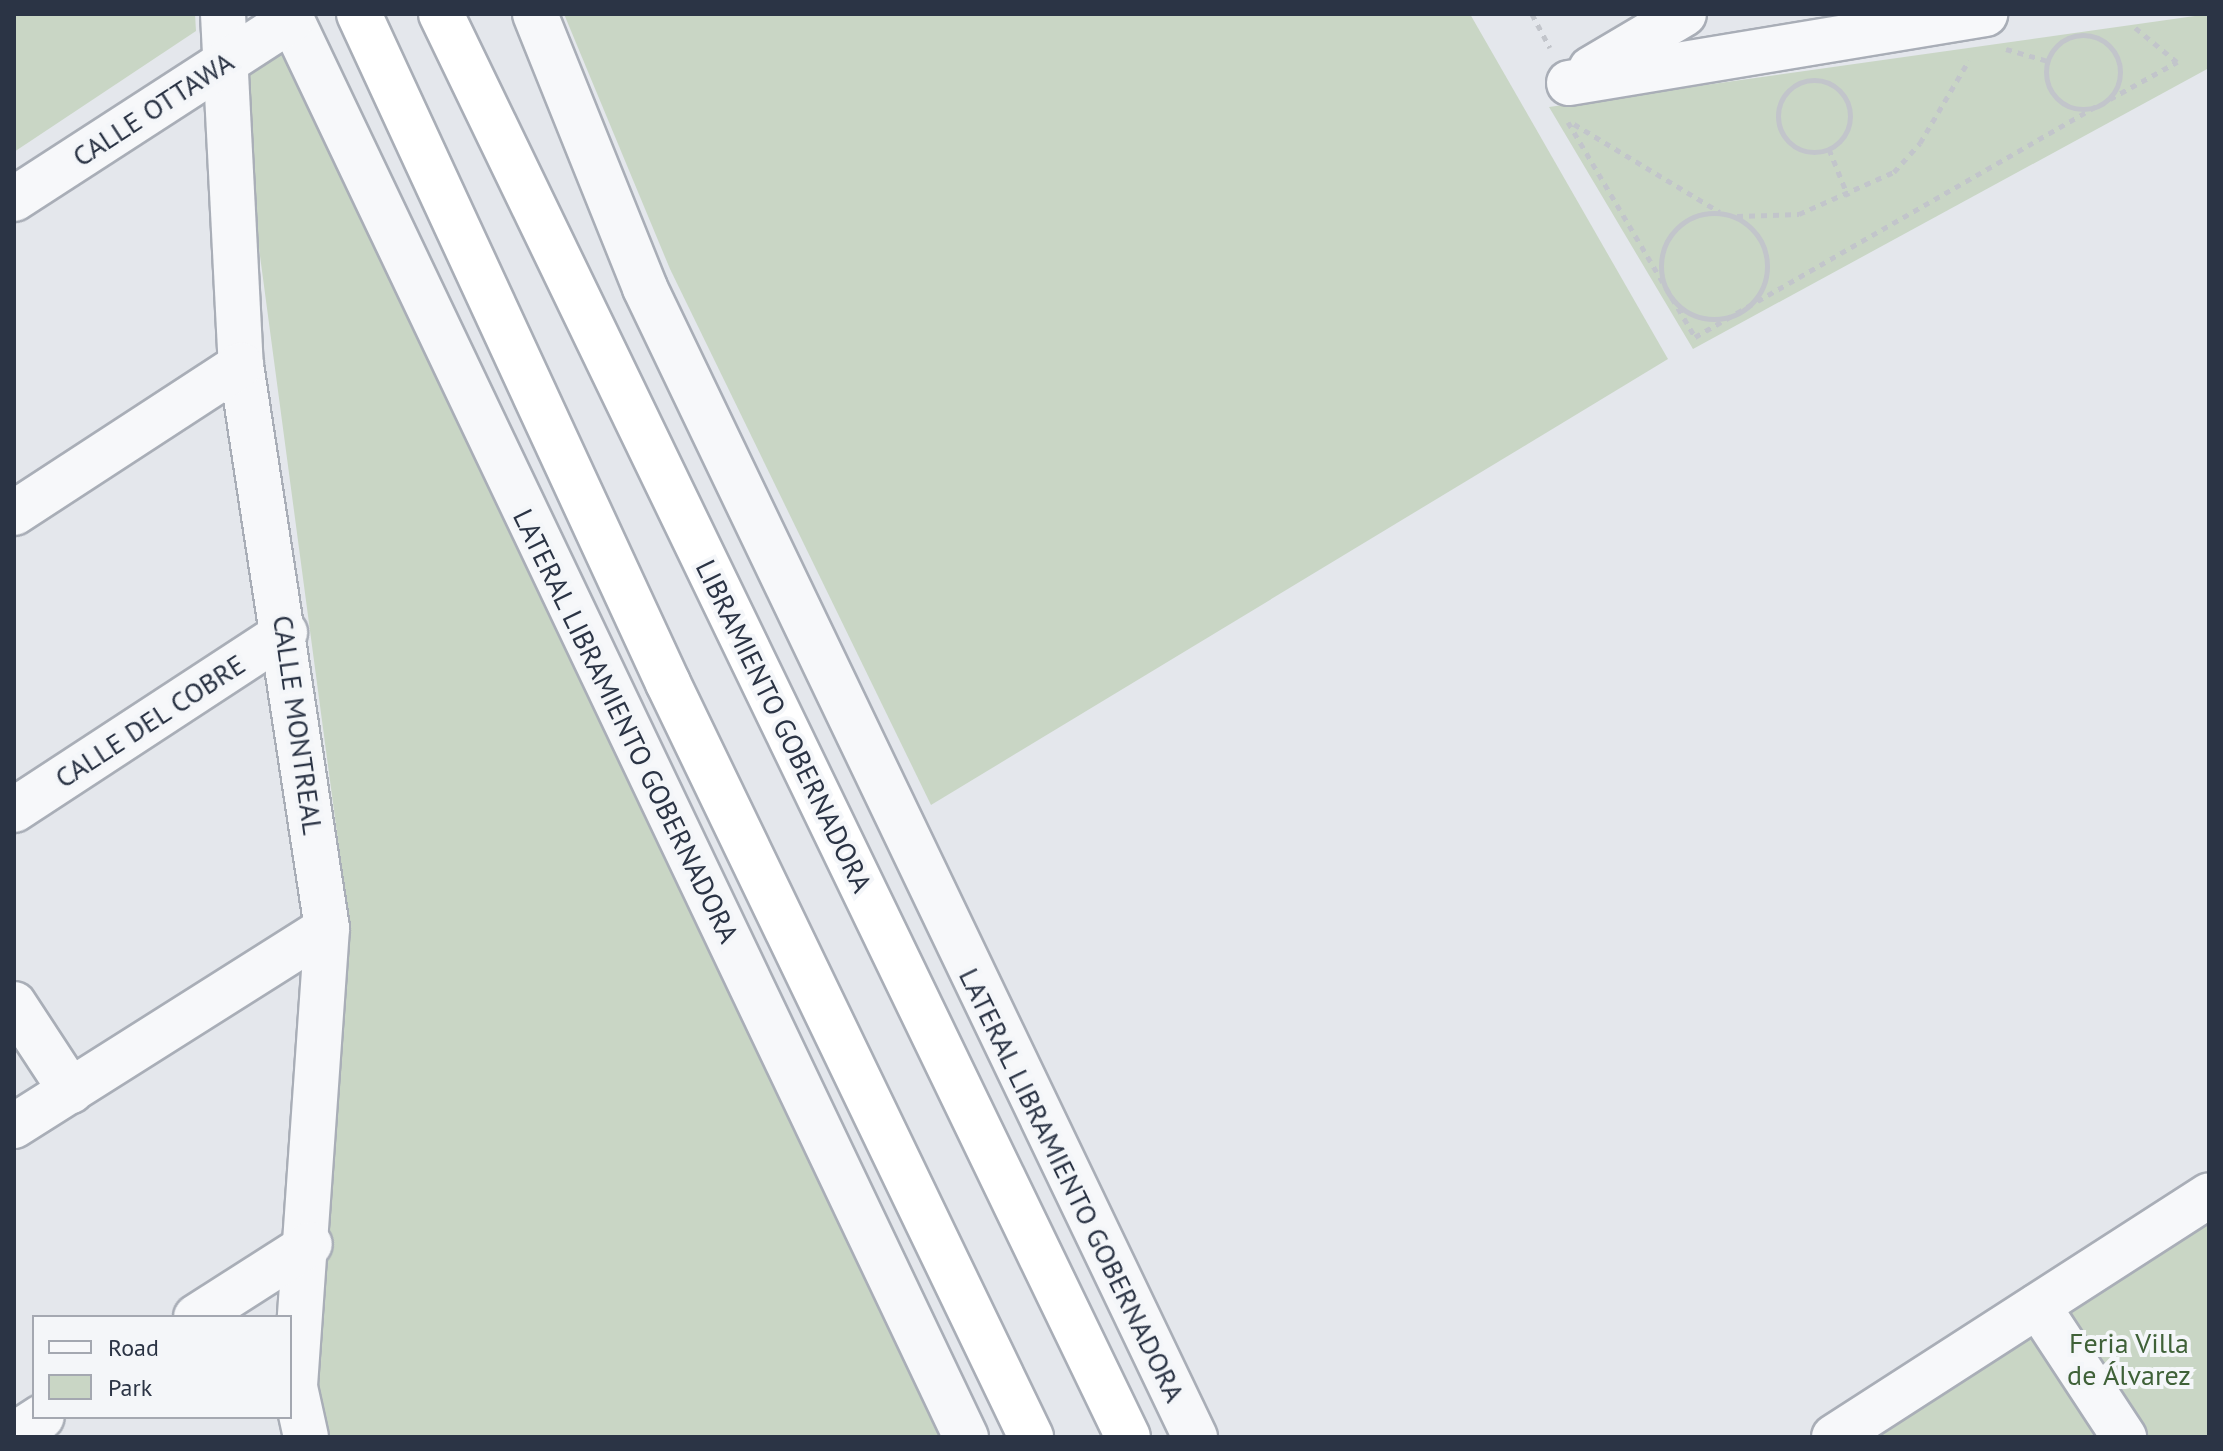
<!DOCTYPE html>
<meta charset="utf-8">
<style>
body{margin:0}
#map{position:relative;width:2223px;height:1451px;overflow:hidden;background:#e4e7ec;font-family:"PT Sans",sans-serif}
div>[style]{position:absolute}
.green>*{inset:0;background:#c9d6c5}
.path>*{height:5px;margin-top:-2.5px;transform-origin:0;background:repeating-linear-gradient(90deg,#c2c5cb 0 6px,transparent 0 12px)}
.path>.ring{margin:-2.5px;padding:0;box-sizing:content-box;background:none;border:5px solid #c2c5cb;border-radius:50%}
.roads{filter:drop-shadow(2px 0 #a9aeb7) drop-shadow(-2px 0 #a9aeb7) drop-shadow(0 2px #a9aeb7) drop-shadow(0 -2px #a9aeb7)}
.minor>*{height:44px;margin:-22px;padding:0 22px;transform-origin:22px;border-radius:22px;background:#f7f8fa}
.highway>*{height:44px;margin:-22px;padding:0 22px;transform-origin:22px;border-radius:22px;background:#fff}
span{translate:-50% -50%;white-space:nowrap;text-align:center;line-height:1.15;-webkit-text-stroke:8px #f4f6f9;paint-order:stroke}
.street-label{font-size:28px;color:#2b3445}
.park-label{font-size:28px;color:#3f6138}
.frame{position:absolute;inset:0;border:16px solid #2b3445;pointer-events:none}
.legend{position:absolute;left:32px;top:1315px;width:260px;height:104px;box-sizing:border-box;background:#f4f6f9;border:2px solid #a4a8b1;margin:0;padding:10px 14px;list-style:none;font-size:24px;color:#2b3445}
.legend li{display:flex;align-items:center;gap:16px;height:40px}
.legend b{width:40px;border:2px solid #a4a8b1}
</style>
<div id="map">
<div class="green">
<div style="clip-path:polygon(14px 14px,195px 14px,196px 31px,14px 152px)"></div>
<div style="clip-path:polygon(564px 14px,1470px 14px,1668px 359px,931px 805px,670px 269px)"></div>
<div style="clip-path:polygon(2209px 14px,2209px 68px,1693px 349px,1549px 107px)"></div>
<div style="clip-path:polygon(283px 54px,594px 707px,945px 1437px,329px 1437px,317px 1386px,349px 923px,236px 76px)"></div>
<div style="clip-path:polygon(2209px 1214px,2209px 1437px,1864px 1437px)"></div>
</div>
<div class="path">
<div style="left:1532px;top:14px;width:38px;rotate:62deg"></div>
<div class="ring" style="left:2046px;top:35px;width:69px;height:69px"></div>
<div style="left:2006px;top:49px;width:44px;rotate:15.9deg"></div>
<div class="ring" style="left:1778px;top:80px;width:67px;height:67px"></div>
<div style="left:2110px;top:99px;width:77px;rotate:-28.9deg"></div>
<div style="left:2177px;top:62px;width:58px;rotate:-140.6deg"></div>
<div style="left:1568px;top:122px;width:250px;rotate:59.4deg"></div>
<div style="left:1695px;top:337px;width:463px;rotate:-29.9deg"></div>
<div style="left:1574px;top:124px;width:170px;rotate:31.1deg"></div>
<div style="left:1829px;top:149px;width:51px;rotate:68deg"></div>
<div class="ring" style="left:1661px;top:213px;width:101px;height:101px"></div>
<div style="left:1737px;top:216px;width:62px;rotate:-1.8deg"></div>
<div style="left:1799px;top:214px;width:104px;rotate:-23.9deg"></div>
<div style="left:1894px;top:172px;width:39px;rotate:-48deg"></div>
<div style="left:1920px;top:143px;width:96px;rotate:-59.4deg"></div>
</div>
<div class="roads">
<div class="minor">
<div style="left:223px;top:14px;width:351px;rotate:87.1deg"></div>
<div style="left:241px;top:365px;width:570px;rotate:81.32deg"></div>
<div style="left:327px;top:928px;width:460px;rotate:94deg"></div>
<div style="left:295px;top:1387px;width:51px;rotate:77.6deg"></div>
<div style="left:289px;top:14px;width:1576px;rotate:64.56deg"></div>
<div style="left:535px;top:14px;width:295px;rotate:68.1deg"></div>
<div style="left:645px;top:288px;width:1274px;rotate:64.42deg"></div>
<div style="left:1591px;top:69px;width:108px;rotate:-30.6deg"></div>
<div style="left:1569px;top:83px;width:422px;rotate:-9.4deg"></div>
<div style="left:14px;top:199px;width:331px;rotate:-32.9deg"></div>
<div style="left:14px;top:513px;width:271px;rotate:-33.1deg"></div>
<div style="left:14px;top:810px;width:324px;rotate:-33.2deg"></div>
<div style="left:14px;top:1004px;width:104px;rotate:56.8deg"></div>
<div style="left:14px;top:1126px;width:370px;rotate:-32.3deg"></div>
<div style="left:2038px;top:1306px;width:157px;rotate:56.7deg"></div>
<div style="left:196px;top:1317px;width:135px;rotate:-32.6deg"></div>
<div style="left:14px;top:1435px;width:33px;rotate:-33deg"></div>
<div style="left:1834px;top:1437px;width:446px;rotate:-32.8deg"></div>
</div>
<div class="highway">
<div style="left:359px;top:14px;width:737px;rotate:65.21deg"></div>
<div style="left:668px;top:683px;width:837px;rotate:64.29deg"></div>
<div style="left:441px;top:14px;width:1580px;rotate:64.23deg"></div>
</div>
</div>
<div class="street-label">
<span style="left:153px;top:109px;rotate:-33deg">CALLE OTTAWA</span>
<span style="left:150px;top:721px;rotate:-33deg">CALLE DEL COBRE</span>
<span style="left:298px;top:725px;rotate:82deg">CALLE MONTREAL</span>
<span style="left:626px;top:726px;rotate:64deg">LATERAL LIBRAMIENTO GOBERNADORA</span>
<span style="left:784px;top:726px;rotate:64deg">LIBRAMIENTO GOBERNADORA</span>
<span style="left:1072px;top:1185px;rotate:64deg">LATERAL LIBRAMIENTO GOBERNADORA</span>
</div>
<div class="park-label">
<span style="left:2129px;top:1359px">Feria Villa<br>de Álvarez</span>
</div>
<div class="frame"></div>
<ul class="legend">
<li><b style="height:10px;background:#f7f8fa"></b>Road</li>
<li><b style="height:22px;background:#c9d6c5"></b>Park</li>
</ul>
</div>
